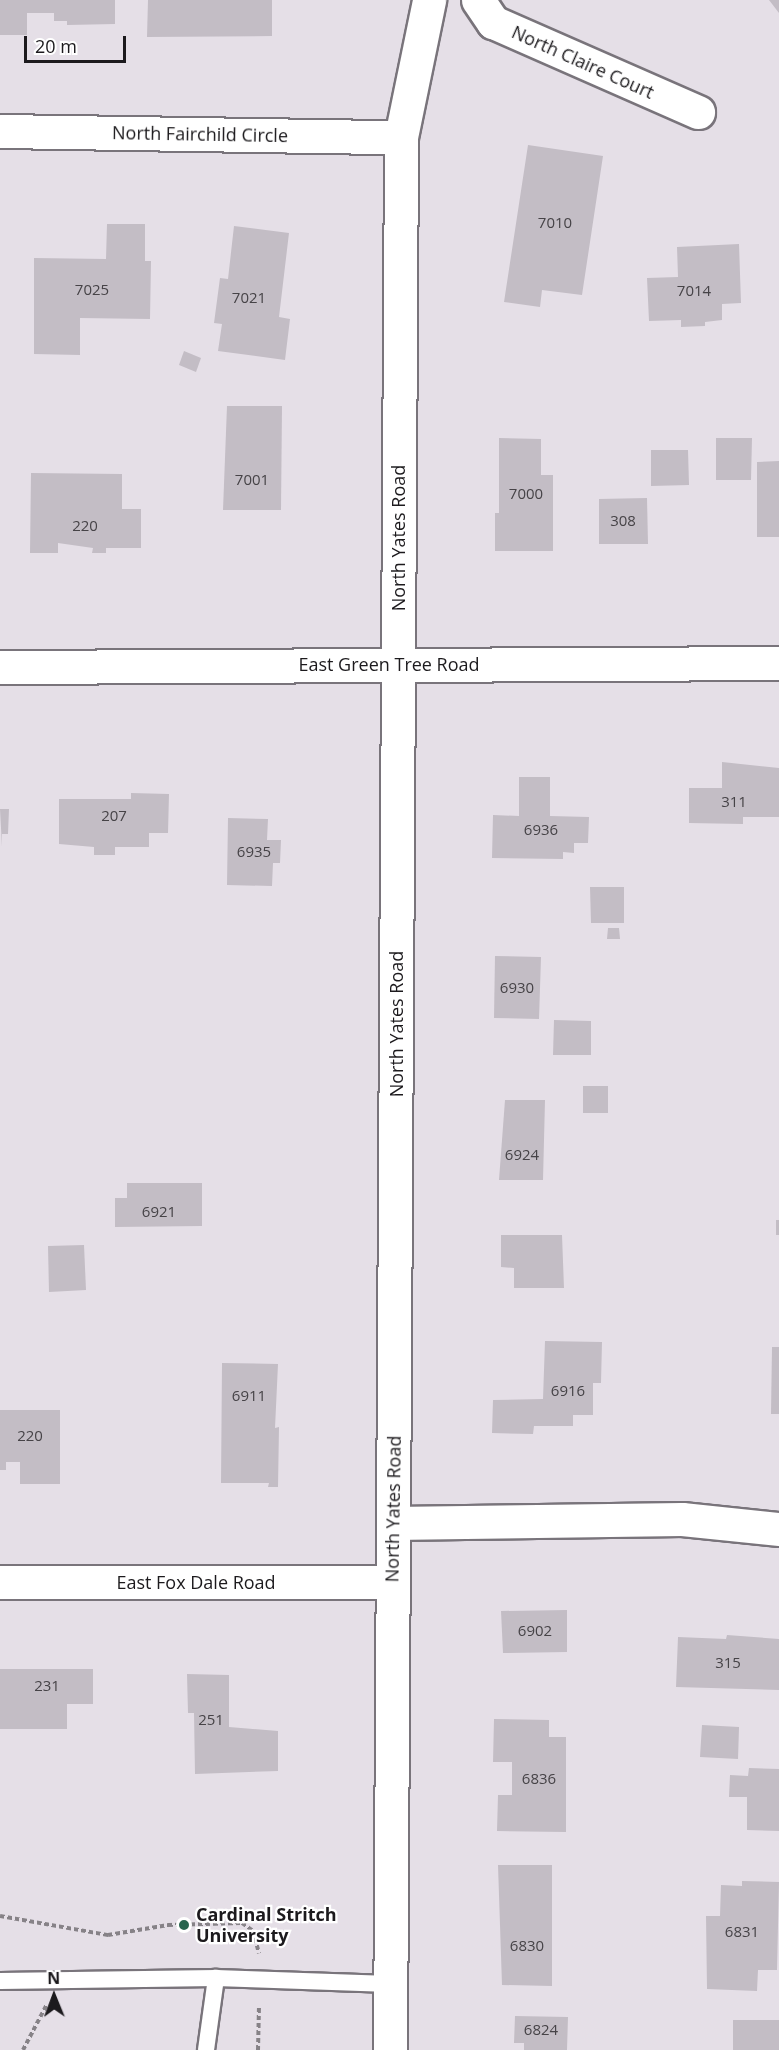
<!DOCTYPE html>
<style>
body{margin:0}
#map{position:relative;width:779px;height:2050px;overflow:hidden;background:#e5dfe7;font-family:"Open Sans",sans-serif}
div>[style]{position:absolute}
.building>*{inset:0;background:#c3bdc5}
.path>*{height:4px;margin-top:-2px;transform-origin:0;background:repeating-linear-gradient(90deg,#868287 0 4.5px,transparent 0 7.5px)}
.roads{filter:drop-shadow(2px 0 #79747b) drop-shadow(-2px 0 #79747b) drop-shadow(0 2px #79747b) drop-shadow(0 -2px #79747b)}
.service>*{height:16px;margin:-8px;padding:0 8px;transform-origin:8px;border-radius:8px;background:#fff}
.minor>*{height:33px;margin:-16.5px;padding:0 16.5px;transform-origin:16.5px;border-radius:16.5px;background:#fff}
.tertiary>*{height:33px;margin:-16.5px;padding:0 16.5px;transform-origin:16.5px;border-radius:16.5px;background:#fff}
.dots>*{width:16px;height:16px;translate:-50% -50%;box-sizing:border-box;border:3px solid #fff;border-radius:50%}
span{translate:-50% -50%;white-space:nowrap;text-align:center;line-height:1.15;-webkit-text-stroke:4.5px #fff;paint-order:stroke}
.number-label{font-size:15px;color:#464347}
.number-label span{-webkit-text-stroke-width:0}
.street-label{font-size:18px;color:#1c1a1d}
.poi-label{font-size:18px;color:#1c1a1d;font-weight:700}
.left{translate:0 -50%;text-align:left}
.north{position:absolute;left:24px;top:1966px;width:60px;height:60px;-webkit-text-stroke:4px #fff;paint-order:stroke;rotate:359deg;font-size:16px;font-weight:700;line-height:24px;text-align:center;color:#1c1a1d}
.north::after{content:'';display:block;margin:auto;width:21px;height:27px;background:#1c1a1d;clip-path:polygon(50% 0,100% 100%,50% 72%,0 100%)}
.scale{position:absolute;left:24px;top:36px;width:102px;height:27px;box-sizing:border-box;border:3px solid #1c1a1d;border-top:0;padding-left:8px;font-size:18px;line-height:21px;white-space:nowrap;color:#1c1a1d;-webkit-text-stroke:4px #fff;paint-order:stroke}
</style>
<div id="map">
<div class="building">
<div style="clip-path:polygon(0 0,115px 0,115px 24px,67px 25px,67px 21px,54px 21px,54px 13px,27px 13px,27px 35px,0 35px)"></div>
<div style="clip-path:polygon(148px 0,272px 0,272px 36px,147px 37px)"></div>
<div style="clip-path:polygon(769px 0,779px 0,779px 13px)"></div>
<div style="clip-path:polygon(528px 145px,603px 156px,582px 295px,542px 290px,540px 307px,504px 302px)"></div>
<div style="clip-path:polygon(107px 224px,145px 224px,145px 261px,151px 261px,150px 319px,80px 318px,80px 355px,34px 354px,34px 258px,106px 259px)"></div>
<div style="clip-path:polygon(234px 226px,289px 233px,279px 317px,290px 319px,285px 360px,218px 351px,222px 324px,214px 323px,220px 278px,228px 279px)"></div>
<div style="clip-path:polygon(739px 244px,741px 303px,722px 304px,722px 320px,705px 322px,705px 326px,681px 327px,681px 320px,649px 321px,647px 278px,678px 277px,677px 247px)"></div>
<div style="clip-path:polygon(184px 351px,201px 358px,196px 372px,179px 365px)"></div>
<div style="clip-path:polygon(227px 406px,282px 406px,281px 510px,223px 510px)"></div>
<div style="clip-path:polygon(499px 438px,541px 439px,541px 475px,553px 475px,553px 551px,495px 551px,495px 513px,499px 513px)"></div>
<div style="clip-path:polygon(716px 438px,752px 438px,751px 480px,716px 480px)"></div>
<div style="clip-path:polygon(651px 450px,688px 450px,689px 485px,651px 486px)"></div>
<div style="clip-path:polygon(779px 461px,779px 537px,757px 537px,757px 462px)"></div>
<div style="clip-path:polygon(31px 473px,122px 474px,122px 509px,141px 509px,141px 548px,106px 548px,106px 553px,92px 553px,93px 548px,58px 543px,58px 553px,30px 553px)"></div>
<div style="clip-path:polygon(647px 498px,648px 544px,599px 544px,599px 499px)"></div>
<div style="clip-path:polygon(722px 762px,779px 768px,779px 817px,743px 817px,743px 824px,689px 823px,689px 788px,722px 788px)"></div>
<div style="clip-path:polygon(519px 777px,550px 777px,550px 816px,589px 817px,588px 843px,574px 843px,574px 853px,563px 852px,563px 859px,492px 858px,493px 815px,519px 816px)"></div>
<div style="clip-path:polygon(131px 793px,169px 794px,168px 833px,149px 833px,149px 847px,115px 847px,115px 855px,94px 855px,94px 847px,59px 844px,59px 799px,131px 799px)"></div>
<div style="clip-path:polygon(0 809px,9px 809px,8px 834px,2px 834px,2px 847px)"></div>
<div style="clip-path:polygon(228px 818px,268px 819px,267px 840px,281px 840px,280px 863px,273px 863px,272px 886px,227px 885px)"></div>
<div style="clip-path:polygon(590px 887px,624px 887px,624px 923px,591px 923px)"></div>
<div style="clip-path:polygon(608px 928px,619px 928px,620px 939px,607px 939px)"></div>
<div style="clip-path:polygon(495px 956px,541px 957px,539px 1019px,494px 1018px)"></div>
<div style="clip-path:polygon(554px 1020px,591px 1021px,591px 1055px,553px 1055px)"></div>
<div style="clip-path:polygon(583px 1086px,608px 1086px,608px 1113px,583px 1113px)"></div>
<div style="clip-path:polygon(505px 1100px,545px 1100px,543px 1180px,499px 1180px)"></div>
<div style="clip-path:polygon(127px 1183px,202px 1183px,202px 1226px,115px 1227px,115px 1198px,127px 1198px)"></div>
<div style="clip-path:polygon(776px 1220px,779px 1220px,779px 1235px,776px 1235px)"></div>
<div style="clip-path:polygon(501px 1235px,562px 1235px,564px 1288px,514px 1288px,514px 1268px,501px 1267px)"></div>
<div style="clip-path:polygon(84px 1245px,86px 1290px,49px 1292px,48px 1246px)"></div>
<div style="clip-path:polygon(545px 1341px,602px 1342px,601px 1383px,593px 1383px,593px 1415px,573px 1415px,573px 1426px,534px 1426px,533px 1434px,492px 1433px,493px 1400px,543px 1399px)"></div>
<div style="clip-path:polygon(772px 1347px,779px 1347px,779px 1414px,771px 1414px)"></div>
<div style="clip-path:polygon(222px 1363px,278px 1364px,275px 1428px,279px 1427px,278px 1487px,268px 1487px,269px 1483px,221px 1483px)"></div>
<div style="clip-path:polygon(0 1410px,60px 1410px,60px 1484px,20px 1484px,20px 1462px,6px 1462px,6px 1470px,0 1470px)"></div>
<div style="clip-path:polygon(567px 1610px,567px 1652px,503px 1653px,501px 1611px)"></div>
<div style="clip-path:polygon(727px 1635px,779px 1639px,779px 1690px,676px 1687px,678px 1637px,726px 1639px)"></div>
<div style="clip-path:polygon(0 1669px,93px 1669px,93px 1704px,67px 1704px,67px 1729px,0 1729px)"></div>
<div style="clip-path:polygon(187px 1674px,229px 1675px,229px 1727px,278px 1731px,278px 1771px,195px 1774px,194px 1713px,188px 1713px)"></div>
<div style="clip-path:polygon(494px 1719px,549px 1720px,549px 1737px,566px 1737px,566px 1832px,497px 1831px,498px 1795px,512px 1795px,512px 1762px,493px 1762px)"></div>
<div style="clip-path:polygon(702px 1725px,739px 1727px,738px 1759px,700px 1757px)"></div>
<div style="clip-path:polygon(749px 1768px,779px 1769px,779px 1831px,747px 1830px,747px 1797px,729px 1797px,730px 1775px,748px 1776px)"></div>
<div style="clip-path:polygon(498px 1865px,552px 1865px,552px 1986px,502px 1985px)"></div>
<div style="clip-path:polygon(742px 1881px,779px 1882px,777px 1970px,758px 1970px,757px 1991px,707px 1989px,706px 1916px,720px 1916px,721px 1885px,742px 1886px)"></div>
<div style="clip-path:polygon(515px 2016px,568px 2017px,567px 2050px,524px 2050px,524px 2043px,514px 2043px)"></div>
<div style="clip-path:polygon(733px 2020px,779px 2020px,779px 2050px,733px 2050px)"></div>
</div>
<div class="path">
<div style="left:0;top:1916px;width:110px;rotate:10deg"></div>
<div style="left:108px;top:1935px;width:61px;rotate:-9.5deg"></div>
<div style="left:168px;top:1925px;width:74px;rotate:-1.5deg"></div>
<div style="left:242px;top:1923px;width:14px;rotate:36deg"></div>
<div style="left:253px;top:1931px;width:23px;rotate:75deg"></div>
<div style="left:23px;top:2050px;width:50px;rotate:-62.4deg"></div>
<div style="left:258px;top:2050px;width:44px;rotate:-88.7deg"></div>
</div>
<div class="roads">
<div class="service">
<div style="left:0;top:1981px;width:216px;rotate:-0.8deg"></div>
<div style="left:216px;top:1978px;width:174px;rotate:2deg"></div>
<div style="left:206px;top:2050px;width:73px;rotate:-82.1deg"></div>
</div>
<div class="minor">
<div style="left:478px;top:0;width:27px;rotate:56deg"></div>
<div style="left:493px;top:22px;width:224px;rotate:23.7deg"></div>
<div style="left:0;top:131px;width:401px;rotate:0.9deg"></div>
<div style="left:393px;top:1523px;width:289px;rotate:-0.8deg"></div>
<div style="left:682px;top:1519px;width:98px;rotate:5.9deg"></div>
<div style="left:0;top:1582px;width:392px"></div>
<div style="left:390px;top:2050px;width:1913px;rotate:-89.67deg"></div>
<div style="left:401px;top:137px;width:140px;rotate:-78.4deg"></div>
</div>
<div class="tertiary">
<div style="left:0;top:667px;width:779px;rotate:-0.29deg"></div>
</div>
</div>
<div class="dots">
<div style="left:184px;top:1925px;background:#28644e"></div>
</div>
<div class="number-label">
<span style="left:555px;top:223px">7010</span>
<span style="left:92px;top:290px">7025</span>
<span style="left:694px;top:291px">7014</span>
<span style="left:249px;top:298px">7021</span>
<span style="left:252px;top:480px">7001</span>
<span style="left:526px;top:494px">7000</span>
<span style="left:623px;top:521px">308</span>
<span style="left:85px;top:526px">220</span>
<span style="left:734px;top:802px">311</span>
<span style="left:114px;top:816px">207</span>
<span style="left:541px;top:830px">6936</span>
<span style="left:254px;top:852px">6935</span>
<span style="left:517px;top:988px">6930</span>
<span style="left:522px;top:1155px">6924</span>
<span style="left:159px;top:1212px">6921</span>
<span style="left:568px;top:1391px">6916</span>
<span style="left:249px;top:1396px">6911</span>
<span style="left:30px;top:1436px">220</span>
<span style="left:535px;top:1631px">6902</span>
<span style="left:728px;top:1663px">315</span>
<span style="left:47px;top:1686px">231</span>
<span style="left:211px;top:1720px">251</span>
<span style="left:539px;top:1779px">6836</span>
<span style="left:742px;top:1932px">6831</span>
<span style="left:527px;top:1946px">6830</span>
<span style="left:541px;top:2030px">6824</span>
</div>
<div class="street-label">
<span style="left:583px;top:62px;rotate:24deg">North Claire Court</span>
<span style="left:200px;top:134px;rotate:1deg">North Fairchild Circle</span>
<span style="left:398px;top:538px;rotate:-90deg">North Yates Road</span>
<span style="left:389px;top:664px">East Green Tree Road</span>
<span style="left:396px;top:1024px;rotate:-90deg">North Yates Road</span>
<span style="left:393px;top:1509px;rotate:-89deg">North Yates Road</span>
<span style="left:196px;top:1582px">East Fox Dale Road</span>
</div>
<div class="poi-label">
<span class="left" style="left:196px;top:1925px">Cardinal Stritch<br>University</span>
</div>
<div class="north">N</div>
<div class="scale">20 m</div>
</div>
